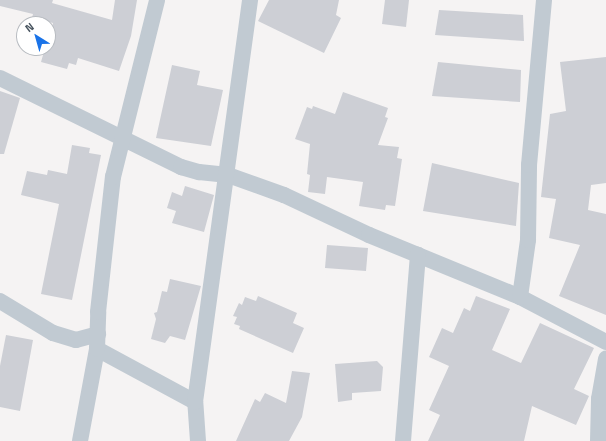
<!DOCTYPE html>
<style>
body{margin:0}
#map{position:relative;width:606px;height:441px;overflow:hidden;background:#f5f3f3;font-family:"Titillium Web",sans-serif}
div>[style]{position:absolute}
.building>*{inset:0;background:#cdcfd5}
.minor>*{height:16px;margin:-8px;padding:0 8px;transform-origin:8px;border-radius:8px;background:#c1cad2}
span{translate:-50% -50%;white-space:nowrap;text-align:center;line-height:1.15;-webkit-text-stroke:3px #fff;paint-order:stroke}
.north{position:absolute;left:16px;top:16px;width:40px;height:40px;box-sizing:border-box;background:#fff;border:1px solid #b7bbc0;border-radius:50%;rotate:323deg;font-size:11px;font-weight:700;line-height:16px;text-align:center;color:#4a5661}
.north::after{content:'';display:block;margin:auto;width:14px;height:18px;background:#1a73e8;clip-path:polygon(50% 0,100% 100%,50% 72%,0 100%)}
</style>
<div id="map">
<div class="building">
<div style="clip-path:polygon(0 0,53px 0,52px 3px,112px 20px,115px 0,137px 0,131px 36px,119px 71px,78px 58px,76px 65px,69px 63px,67px 69px,41px 62px,45px 48px,48px 48px,53px 23px,32px 18px,33px 14px,0 6px)"></div>
<div style="clip-path:polygon(269px 0,339px 0,336px 15px,341px 18px,324px 53px,258px 21px)"></div>
<div style="clip-path:polygon(385px 0,409px 0,406px 27px,382px 24px)"></div>
<div style="clip-path:polygon(439px 10px,523px 15px,524px 41px,435px 35px)"></div>
<div style="clip-path:polygon(606px 57px,606px 183px,591px 185px,588px 210px,606px 214px,606px 315px,559px 296px,580px 245px,549px 238px,556px 199px,541px 197px,550px 114px,566px 111px,560px 62px)"></div>
<div style="clip-path:polygon(438px 62px,521px 70px,520px 102px,432px 96px)"></div>
<div style="clip-path:polygon(172px 65px,200px 71px,197px 85px,223px 90px,211px 146px,156px 138px)"></div>
<div style="clip-path:polygon(0 91px,20px 98px,4px 154px,0 154px)"></div>
<div style="clip-path:polygon(343px 92px,388px 108px,385px 117px,388px 118px,378px 145px,399px 147px,397px 158px,402px 159px,395px 206px,386px 205px,385px 210px,359px 206px,363px 182px,327px 177px,325px 194px,308px 192px,310px 175px,307px 174px,310px 144px,295px 139px,307px 107px,312px 109px,313px 106px,335px 114px)"></div>
<div style="clip-path:polygon(72px 145px,90px 148px,89px 153px,101px 155px,72px 300px,41px 294px,59px 204px,21px 195px,27px 171px,47px 175px,48px 170px,67px 174px)"></div>
<div style="clip-path:polygon(432px 163px,519px 183px,516px 226px,423px 211px)"></div>
<div style="clip-path:polygon(185px 186px,214px 195px,204px 232px,172px 223px,176px 211px,167px 208px,172px 192px,182px 196px)"></div>
<div style="clip-path:polygon(327px 245px,368px 248px,366px 271px,325px 268px)"></div>
<div style="clip-path:polygon(170px 279px,201px 286px,185px 340px,170px 336px,165px 343px,151px 339px,156px 319px,154px 313px,157px 312px,162px 291px,167px 292px)"></div>
<div style="clip-path:polygon(258px 296px,297px 313px,293px 323px,304px 328px,293px 353px,239px 329px,240px 326px,234px 324px,237px 317px,233px 316px,239px 303px,242px 305px,245px 297px,256px 301px)"></div>
<div style="clip-path:polygon(476px 296px,510px 309px,492px 350px,521px 363px,540px 323px,594px 348px,574px 389px,589px 396px,576px 425px,532px 406px,524px 441px,428px 441px,440px 415px,429px 410px,449px 366px,429px 357px,442px 328px,453px 333px,464px 308px,470px 311px)"></div>
<div style="clip-path:polygon(6px 335px,33px 340px,20px 411px,0 407px,0 366px)"></div>
<div style="clip-path:polygon(377px 361px,383px 367px,381px 391px,352px 393px,352px 400px,338px 402px,335px 364px)"></div>
<div style="clip-path:polygon(292px 371px,310px 373px,302px 417px,289px 441px,236px 441px,255px 399px,260px 402px,265px 393px,286px 403px)"></div>
</div>
<div class="minor">
<div style="left:0;top:78px;width:202px;rotate:26.2deg"></div>
<div style="left:181px;top:167px;width:19px;rotate:16deg"></div>
<div style="left:199px;top:172px;width:29px;rotate:6deg"></div>
<div style="left:228px;top:175px;width:59px;rotate:19.7deg"></div>
<div style="left:284px;top:195px;width:94px;rotate:25.2deg"></div>
<div style="left:369px;top:235px;width:163px;rotate:22.3deg"></div>
<div style="left:520px;top:297px;width:97px;rotate:27.6deg"></div>
<div style="left:520px;top:297px;width:58px;rotate:-82deg"></div>
<div style="left:528px;top:240px;width:75px;rotate:-89.2deg"></div>
<div style="left:529px;top:165px;width:166px;rotate:-84.8deg"></div>
<div style="left:0;top:301px;width:62px;rotate:31.1deg"></div>
<div style="left:53px;top:333px;width:24px;rotate:17deg"></div>
<div style="left:76px;top:340px;width:23px;rotate:-15deg"></div>
<div style="left:97px;top:349px;width:111px;rotate:28.4deg"></div>
<div style="left:80px;top:441px;width:94px;rotate:-79.5deg"></div>
<div style="left:97px;top:349px;width:37px;rotate:-88deg"></div>
<div style="left:98px;top:312px;width:136px;rotate:-83.7deg"></div>
<div style="left:113px;top:177px;width:182px;rotate:-76deg"></div>
<div style="left:198px;top:441px;width:39px;rotate:-94deg"></div>
<div style="left:195px;top:402px;width:406px;rotate:-82.2deg"></div>
<div style="left:403px;top:441px;width:187px;rotate:-85.4deg"></div>
<div style="left:598px;top:441px;width:42px;rotate:-88.6deg"></div>
<div style="left:599px;top:399px;width:41px;rotate:-80.1deg"></div>
</div>
<div class="north">N</div>
</div>
